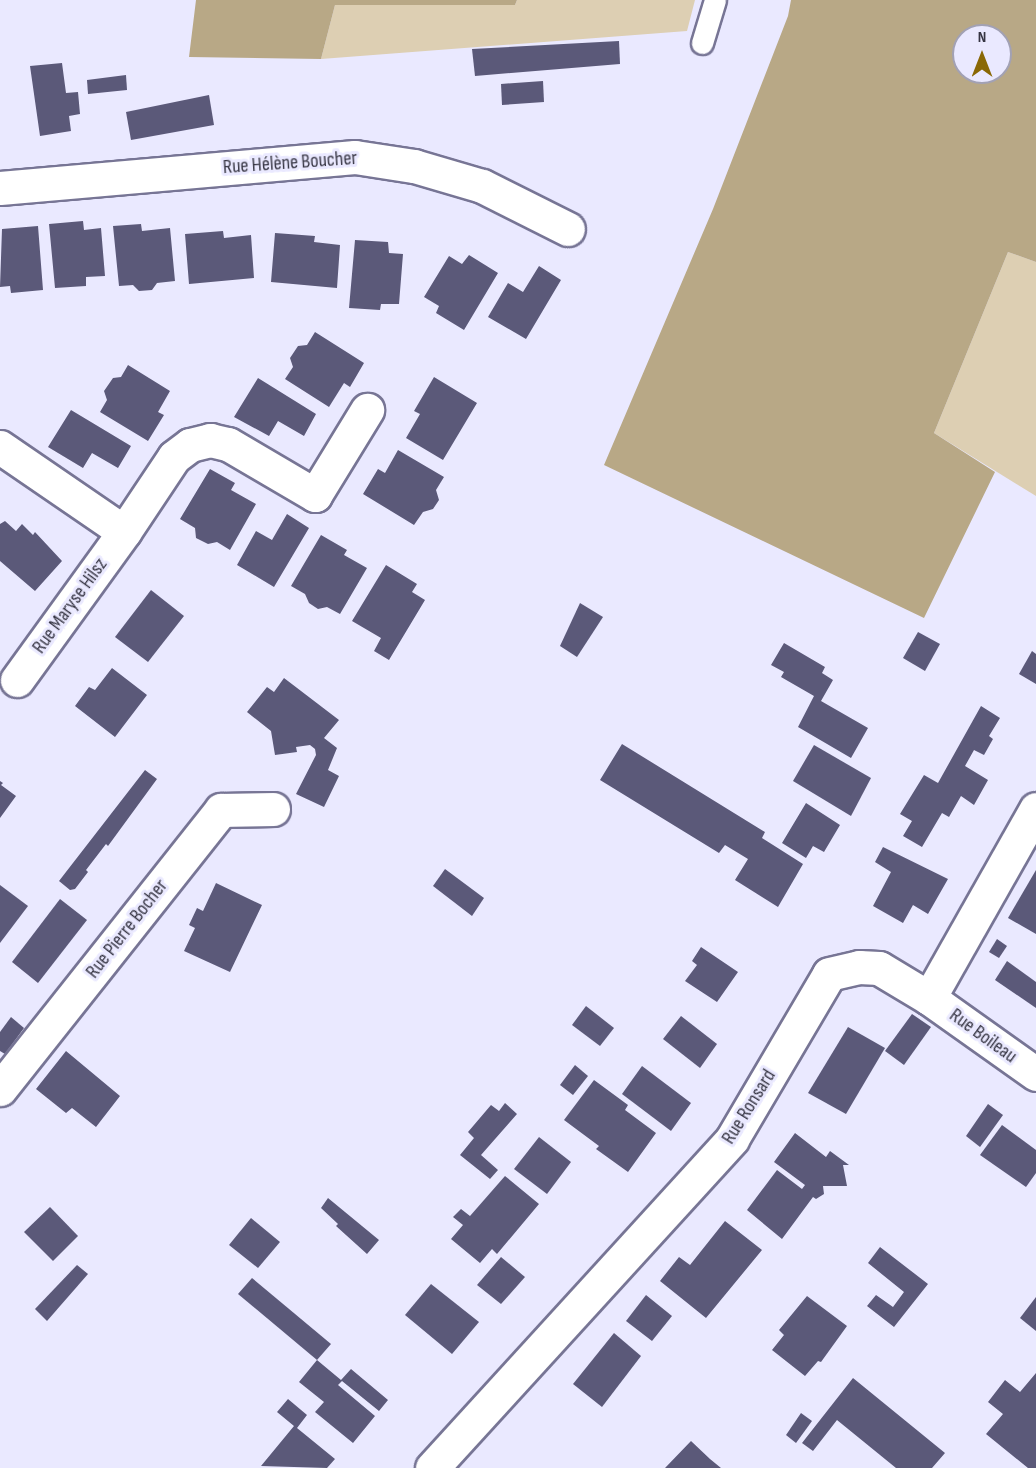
<!DOCTYPE html>
<meta charset="utf-8">
<style>
body{margin:0}
#map{position:relative;width:1036px;height:1468px;overflow:hidden;background:#eae9ff;font-family:"Sofia Sans Condensed",sans-serif}
div>[style]{position:absolute}
.green>*{inset:0;background:#ddcfb3}
.forest>*{inset:0;background:#b8a886}
.building>*{inset:0;background:#5b5979}
.roads{filter:drop-shadow(2px 0 #777595) drop-shadow(-2px 0 #777595) drop-shadow(0 2px #777595) drop-shadow(0 -2px #777595)}
.lane>*{height:21px;margin:-10.5px;padding:0 10.5px;transform-origin:10.5px;border-radius:10.5px;background:#fff}
.street>*{height:33px;margin:-16.5px;padding:0 16.5px;transform-origin:16.5px;border-radius:16.5px;background:#fff}
span{translate:-50% -50%;white-space:nowrap;text-align:center;line-height:1.15;-webkit-text-stroke:6px #eae9ff;paint-order:stroke}
.street-label{font-size:20px;color:#363543}
.north{position:absolute;left:952px;top:24px;width:60px;height:60px;box-sizing:border-box;background:#eae9ff;border:2px solid #a2a1b4;border-radius:50%;rotate:0deg;font-size:16px;font-weight:700;line-height:24px;text-align:center;color:#363543}
.north::after{content:'';display:block;margin:auto;width:21px;height:27px;background:#8a6806;clip-path:polygon(50% 0,100% 100%,50% 72%,0 100%)}
</style>
<div id="map">
<div class="green">
<div style="clip-path:polygon(517px 0,695px 0,687px 31px,321px 59px,335px 5px,515px 5px)"></div>
<div style="clip-path:polygon(1008px 252px,1036px 262px,1036px 496px,934px 433px)"></div>
</div>
<div class="forest">
<div style="clip-path:polygon(196px 0,517px 0,515px 5px,335px 5px,321px 59px,189px 57px)"></div>
<div style="clip-path:polygon(evenodd,791px 0,1036px 0,1036px 262px,1008px 252px,934px 433px,995px 472px,924px 618px,604px 465px,713px 209px,788px 16px,791px 0,964px 36px,1000px 36px,1000px 72px,964px 72px,964px 36px)"></div>
</div>
<div class="building">
<div style="clip-path:polygon(619px 41px,620px 64px,475px 76px,472px 49px)"></div>
<div style="clip-path:polygon(62px 63px,66px 93px,78px 92px,80px 114px,69px 116px,71px 131px,40px 136px,30px 66px)"></div>
<div style="clip-path:polygon(126px 75px,127px 90px,88px 94px,87px 80px)"></div>
<div style="clip-path:polygon(543px 81px,544px 102px,502px 105px,501px 84px)"></div>
<div style="clip-path:polygon(209px 95px,214px 125px,131px 140px,126px 112px)"></div>
<div style="clip-path:polygon(83px 221px,84px 230px,101px 228px,105px 276px,86px 277px,86px 286px,55px 288px,49px 224px)"></div>
<div style="clip-path:polygon(141px 224px,142px 231px,170px 228px,175px 281px,157px 283px,152px 290px,139px 291px,133px 285px,119px 286px,113px 226px)"></div>
<div style="clip-path:polygon(38px 226px,43px 290px,11px 293px,10px 286px,0 287px,2px 229px)"></div>
<div style="clip-path:polygon(223px 231px,224px 238px,251px 235px,254px 278px,189px 284px,185px 234px)"></div>
<div style="clip-path:polygon(275px 233px,315px 236px,314px 242px,340px 245px,337px 288px,271px 282px)"></div>
<div style="clip-path:polygon(355px 240px,388px 242px,389px 253px,403px 254px,399px 304px,381px 304px,380px 310px,349px 308px)"></div>
<div style="clip-path:polygon(469px 255px,498px 273px,464px 330px,436px 313px,439px 306px,424px 297px,449px 256px,462px 264px)"></div>
<div style="clip-path:polygon(539px 266px,561px 280px,526px 339px,488px 317px,508px 283px,523px 292px)"></div>
<div style="clip-path:polygon(315px 332px,364px 363px,350px 387px,344px 383px,329px 407px,285px 379px,293px 367px,290px 358px,298px 346px,307px 345px)"></div>
<div style="clip-path:polygon(128px 365px,170px 391px,158px 412px,164px 415px,148px 441px,100px 412px,107px 400px,104px 391px,113px 378px,121px 377px)"></div>
<div style="clip-path:polygon(434px 377px,477px 403px,443px 460px,406px 438px,420px 414px,414px 411px)"></div>
<div style="clip-path:polygon(258px 378px,316px 414px,304px 436px,278px 421px,269px 436px,234px 417px)"></div>
<div style="clip-path:polygon(71px 410px,131px 446px,118px 468px,92px 453px,83px 468px,48px 447px)"></div>
<div style="clip-path:polygon(398px 450px,444px 477px,436px 490px,439px 500px,433px 509px,423px 512px,414px 525px,363px 494px,378px 469px,385px 473px)"></div>
<div style="clip-path:polygon(210px 469px,235px 483px,231px 490px,256px 504px,230px 550px,217px 542px,208px 544px,196px 538px,195px 528px,180px 519px)"></div>
<div style="clip-path:polygon(287px 514px,309px 528px,274px 587px,237px 565px,256px 531px,272px 540px)"></div>
<div style="clip-path:polygon(5px 521px,16px 531px,22px 524px,33px 535px,35px 532px,62px 561px,35px 591px,0 561px,0 524px)"></div>
<div style="clip-path:polygon(321px 535px,347px 550px,344px 555px,367px 568px,340px 614px,327px 607px,318px 609px,309px 603px,305px 594px,291px 586px)"></div>
<div style="clip-path:polygon(386px 565px,417px 584px,412px 592px,425px 600px,389px 660px,374px 651px,381px 638px,352px 621px)"></div>
<div style="clip-path:polygon(151px 590px,184px 616px,148px 662px,115px 637px)"></div>
<div style="clip-path:polygon(580px 603px,603px 617px,577px 657px,560px 646px)"></div>
<div style="clip-path:polygon(918px 632px,940px 644px,925px 671px,903px 658px)"></div>
<div style="clip-path:polygon(784px 643px,825px 667px,822px 673px,833px 680px,821px 701px,868px 728px,851px 758px,798px 727px,814px 696px,781px 677px,784px 672px,771px 665px)"></div>
<div style="clip-path:polygon(1032px 651px,1036px 654px,1036px 684px,1019px 674px)"></div>
<div style="clip-path:polygon(112px 668px,147px 695px,115px 737px,75px 706px,89px 687px,95px 690px)"></div>
<div style="clip-path:polygon(284px 678px,339px 720px,324px 738px,337px 748px,328px 770px,339px 776px,324px 807px,296px 794px,316px 755px,315px 749px,310px 745px,296px 747px,297px 752px,275px 755px,271px 731px,247px 712px,267px 687px,274px 692px)"></div>
<div style="clip-path:polygon(981px 706px,1000px 718px,989px 736px,993px 739px,984px 755px,974px 750px,965px 766px,988px 780px,974px 805px,961px 796px,949px 817px,942px 813px,922px 847px,903px 836px,912px 821px,900px 814px,924px 775px,938px 783px)"></div>
<div style="clip-path:polygon(622px 744px,765px 832px,762px 838px,803px 864px,778px 907px,735px 880px,748px 859px,725px 845px,719px 853px,600px 780px)"></div>
<div style="clip-path:polygon(814px 745px,871px 778px,851px 816px,793px 781px)"></div>
<div style="clip-path:polygon(145px 770px,157px 779px,108px 846px,106px 844px,86px 870px,88px 872px,75px 889px,70px 890px,59px 881px)"></div>
<div style="clip-path:polygon(0 781px,3px 783px,1px 785px,16px 796px,0 818px)"></div>
<div style="clip-path:polygon(806px 803px,840px 825px,824px 852px,813px 846px,806px 858px,782px 843px)"></div>
<div style="clip-path:polygon(883px 847px,948px 879px,928px 914px,913px 905px,903px 923px,873px 906px,891px 872px,875px 862px)"></div>
<div style="clip-path:polygon(445px 869px,484px 898px,472px 916px,433px 886px)"></div>
<div style="clip-path:polygon(1036px 870px,1036px 934px,1008px 918px)"></div>
<div style="clip-path:polygon(216px 883px,262px 905px,230px 972px,184px 951px,195px 928px,189px 925px,197px 908px,203px 911px)"></div>
<div style="clip-path:polygon(0 885px,28px 906px,0 943px)"></div>
<div style="clip-path:polygon(60px 899px,87px 920px,38px 983px,12px 962px)"></div>
<div style="clip-path:polygon(997px 939px,1007px 946px,999px 958px,989px 952px)"></div>
<div style="clip-path:polygon(701px 947px,738px 972px,717px 1002px,685px 981px,697px 965px,692px 961px)"></div>
<div style="clip-path:polygon(1007px 961px,1036px 982px,1036px 1008px,995px 980px)"></div>
<div style="clip-path:polygon(586px 1006px,614px 1028px,600px 1046px,572px 1025px)"></div>
<div style="clip-path:polygon(912px 1014px,931px 1027px,904px 1065px,885px 1051px)"></div>
<div style="clip-path:polygon(681px 1016px,717px 1044px,700px 1068px,663px 1039px)"></div>
<div style="clip-path:polygon(11px 1017px,24px 1028px,5px 1054px,0 1051px,0 1032px)"></div>
<div style="clip-path:polygon(848px 1027px,885px 1048px,846px 1114px,808px 1093px)"></div>
<div style="clip-path:polygon(66px 1051px,120px 1096px,96px 1127px,72px 1108px,66px 1113px,36px 1089px)"></div>
<div style="clip-path:polygon(575px 1065px,588px 1076px,573px 1095px,560px 1085px)"></div>
<div style="clip-path:polygon(642px 1066px,691px 1103px,671px 1131px,622px 1094px)"></div>
<div style="clip-path:polygon(594px 1080px,628px 1105px,625px 1110px,656px 1133px,628px 1172px,596px 1149px,599px 1146px,564px 1120px)"></div>
<div style="clip-path:polygon(505px 1103px,517px 1114px,481px 1155px,498px 1170px,490px 1179px,460px 1155px,474px 1138px,468px 1132px,491px 1105px,499px 1111px)"></div>
<div style="clip-path:polygon(988px 1104px,1003px 1115px,980px 1147px,966px 1136px)"></div>
<div style="clip-path:polygon(1002px 1125px,1036px 1150px,1036px 1173px,1026px 1187px,980px 1155px)"></div>
<div style="clip-path:polygon(795px 1133px,826px 1157px,830px 1151px,849px 1165px,843px 1165px,847px 1186px,823px 1186px,824px 1194px,816px 1199px,813px 1197px,782px 1239px,747px 1210px,777px 1170px,802px 1189px,805px 1185px,774px 1162px)"></div>
<div style="clip-path:polygon(539px 1137px,571px 1162px,547px 1194px,514px 1169px)"></div>
<div style="clip-path:polygon(505px 1176px,539px 1204px,497px 1254px,492px 1249px,480px 1263px,451px 1239px,463px 1225px,453px 1217px,461px 1209px,470px 1216px)"></div>
<div style="clip-path:polygon(328px 1198px,379px 1240px,367px 1254px,336px 1226px,338px 1224px,321px 1208px)"></div>
<div style="clip-path:polygon(50px 1207px,78px 1236px,53px 1261px,24px 1232px)"></div>
<div style="clip-path:polygon(251px 1218px,280px 1242px,258px 1268px,229px 1245px)"></div>
<div style="clip-path:polygon(725px 1221px,762px 1250px,706px 1318px,660px 1281px,679px 1257px,690px 1265px)"></div>
<div style="clip-path:polygon(880px 1247px,928px 1284px,894px 1327px,867px 1306px,876px 1295px,893px 1307px,904px 1292px,868px 1263px)"></div>
<div style="clip-path:polygon(501px 1257px,525px 1277px,501px 1304px,477px 1285px)"></div>
<div style="clip-path:polygon(77px 1265px,88px 1274px,47px 1321px,35px 1309px)"></div>
<div style="clip-path:polygon(252px 1278px,331px 1344px,317px 1360px,238px 1294px)"></div>
<div style="clip-path:polygon(431px 1284px,479px 1322px,452px 1354px,405px 1315px)"></div>
<div style="clip-path:polygon(646px 1295px,672px 1316px,652px 1341px,626px 1321px)"></div>
<div style="clip-path:polygon(807px 1296px,847px 1326px,821px 1362px,818px 1361px,805px 1376px,772px 1350px,784px 1335px,779px 1330px)"></div>
<div style="clip-path:polygon(1036px 1297px,1036px 1331px,1020px 1318px)"></div>
<div style="clip-path:polygon(614px 1333px,641px 1356px,602px 1407px,573px 1384px)"></div>
<div style="clip-path:polygon(317px 1360px,341px 1380px,351px 1369px,388px 1400px,379px 1411px,342px 1381px,338px 1385px,375px 1416px,353px 1443px,315px 1412px,324px 1402px,299px 1382px)"></div>
<div style="clip-path:polygon(1036px 1373px,1036px 1468px,1028px 1468px,986px 1434px,1003px 1414px,988px 1402px,1005px 1380px,1020px 1392px)"></div>
<div style="clip-path:polygon(853px 1378px,945px 1453px,932px 1468px,896px 1468px,837px 1420px,813px 1451px,802px 1443px)"></div>
<div style="clip-path:polygon(288px 1399px,307px 1415px,297px 1428px,335px 1459px,327px 1468px,261px 1466px,294px 1426px,277px 1412px)"></div>
<div style="clip-path:polygon(801px 1413px,812px 1421px,796px 1443px,786px 1435px)"></div>
<div style="clip-path:polygon(691px 1441px,710px 1459px,721px 1468px,665px 1468px)"></div>
</div>
<div class="roads">
<div class="lane">
<div style="left:702px;top:43px;width:45px;rotate:-73.2deg"></div>
</div>
<div class="street">
<div style="left:0;top:188px;width:356px;rotate:-5deg"></div>
<div style="left:355px;top:157px;width:60px;rotate:8.7deg"></div>
<div style="left:414px;top:166px;width:71px;rotate:16.4deg"></div>
<div style="left:482px;top:186px;width:96px;rotate:26.6deg"></div>
<div style="left:0;top:447px;width:150px;rotate:34.4deg"></div>
<div style="left:124px;top:532px;width:90px;rotate:-56.3deg"></div>
<div style="left:174px;top:457px;width:20px;rotate:-37deg"></div>
<div style="left:190px;top:445px;width:21px;rotate:-14deg"></div>
<div style="left:210px;top:440px;width:18px;rotate:13deg"></div>
<div style="left:228px;top:444px;width:101px;rotate:30.4deg"></div>
<div style="left:315px;top:495px;width:100px;rotate:-58.5deg"></div>
<div style="left:17px;top:680px;width:183px;rotate:-54.1deg"></div>
<div style="left:929px;top:998px;width:217px;rotate:-60.5deg"></div>
<div style="left:0;top:1089px;width:356px;rotate:-51.6deg"></div>
<div style="left:221px;top:810px;width:52px;rotate:-1.1deg"></div>
<div style="left:432px;top:1468px;width:445px;rotate:-47.6deg"></div>
<div style="left:732px;top:1139px;width:191px;rotate:-59.5deg"></div>
<div style="left:829px;top:974px;width:31px;rotate:-13deg"></div>
<div style="left:859px;top:967px;width:20px;rotate:3deg"></div>
<div style="left:879px;top:968px;width:58px;rotate:31deg"></div>
<div style="left:929px;top:998px;width:131px;rotate:35.4deg"></div>
</div>
</div>
<div class="street-label">
<span style="left:290px;top:163px;rotate:-4deg">Rue Hélène Boucher</span>
<span style="left:70px;top:606px;rotate:-54deg">Rue Maryse Hilsz</span>
<span style="left:127px;top:929px;rotate:-52deg">Rue Pierre Bocher</span>
<span style="left:983px;top:1036px;rotate:36deg">Rue Boileau</span>
<span style="left:749px;top:1107px;rotate:-58deg">Rue Ronsard</span>
</div>
<div class="north">N</div>
</div>
